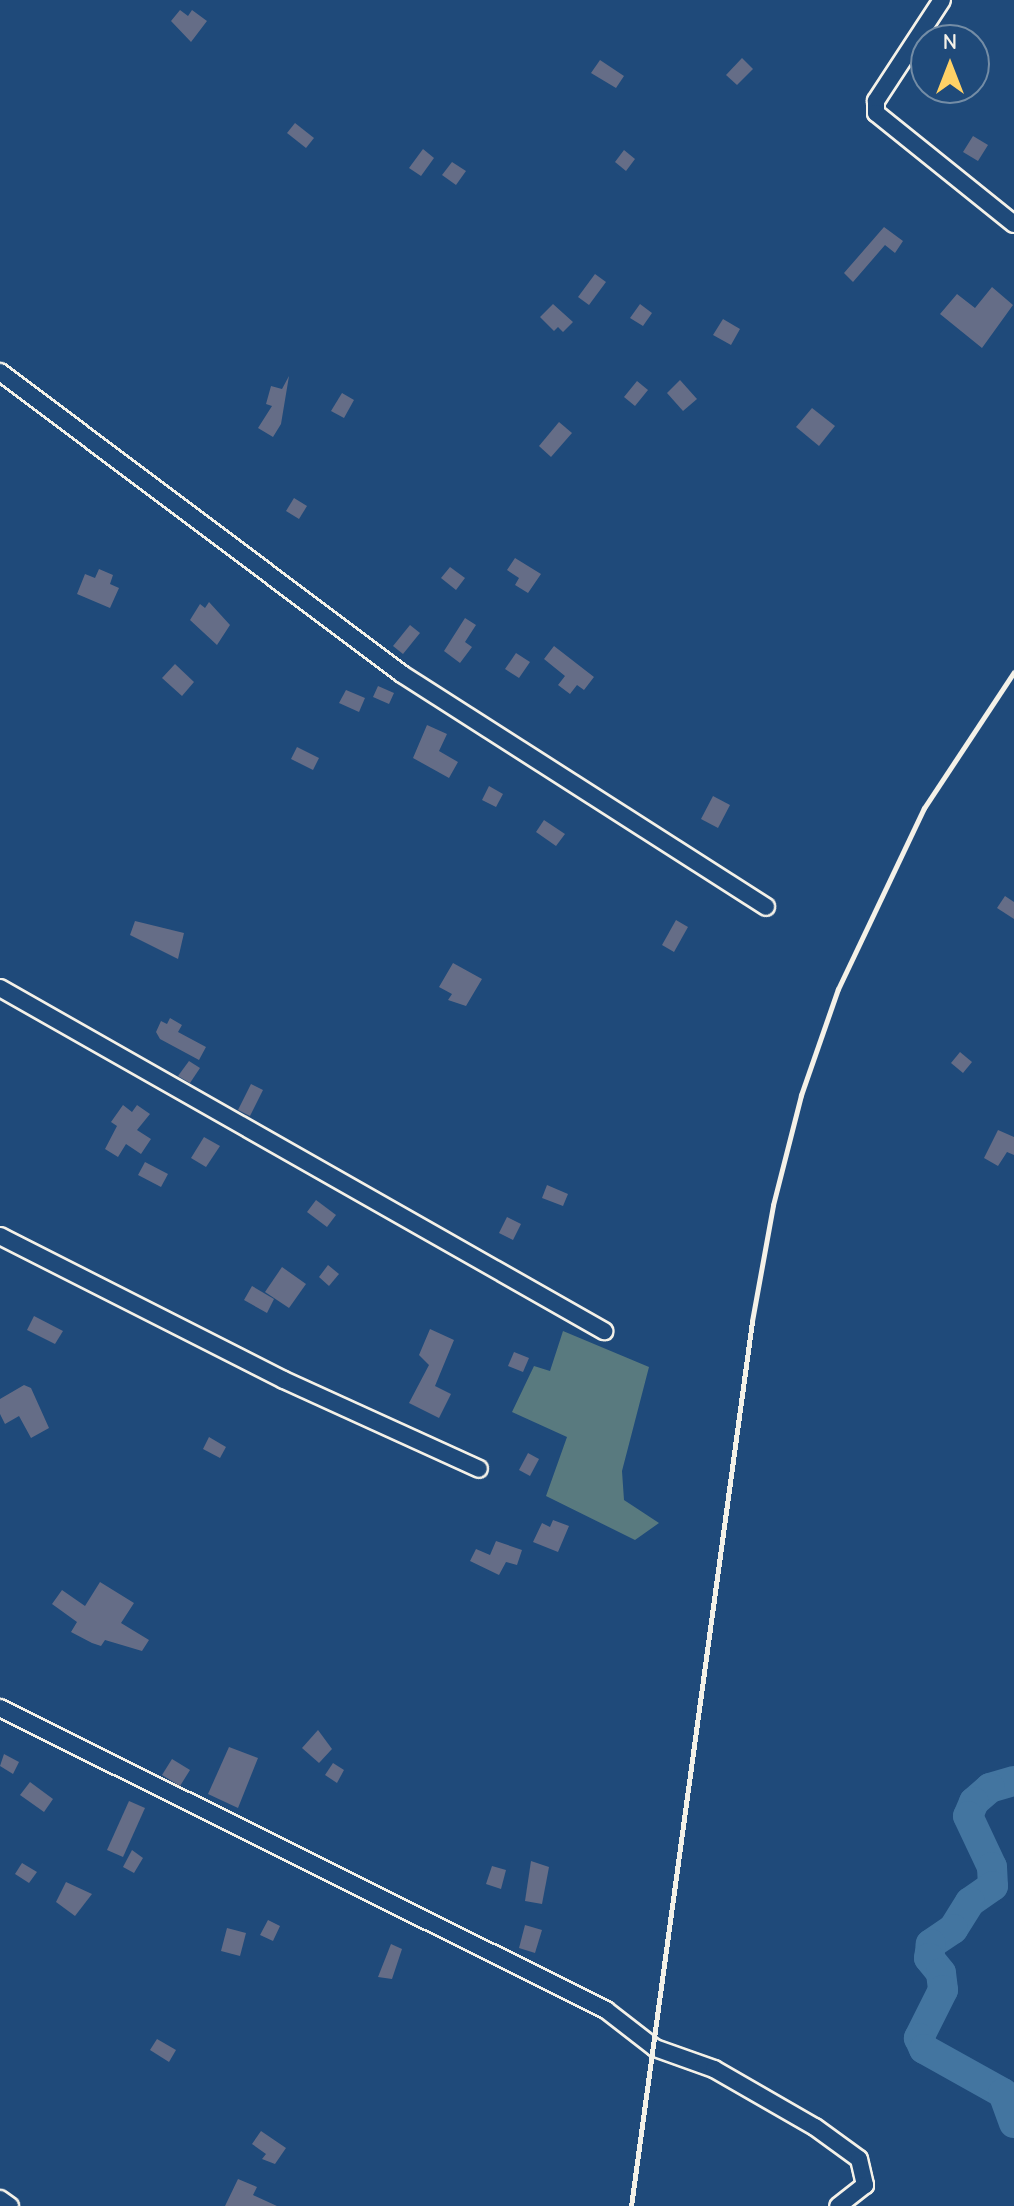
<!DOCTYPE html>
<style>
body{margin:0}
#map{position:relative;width:1014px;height:2206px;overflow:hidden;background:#1f4a7a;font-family:"Comic Neue",sans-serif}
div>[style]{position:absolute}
.green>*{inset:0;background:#597a7f}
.river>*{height:30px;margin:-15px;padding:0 15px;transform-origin:15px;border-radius:15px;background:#4375a0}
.building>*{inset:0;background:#656d87}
.roads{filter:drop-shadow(2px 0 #f4f1e8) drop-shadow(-2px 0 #f4f1e8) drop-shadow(0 2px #f4f1e8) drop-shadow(0 -2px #f4f1e8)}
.street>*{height:16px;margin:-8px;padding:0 8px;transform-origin:8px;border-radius:8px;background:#1f4a7a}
.rail>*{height:5px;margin:-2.5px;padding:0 2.5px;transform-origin:2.5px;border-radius:2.5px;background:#f4f1e8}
span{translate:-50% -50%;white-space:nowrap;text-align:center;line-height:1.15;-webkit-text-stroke:6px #1f4a7a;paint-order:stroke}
.north{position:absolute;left:910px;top:24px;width:80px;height:80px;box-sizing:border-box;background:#1f4a7a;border:2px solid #748da6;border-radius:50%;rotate:0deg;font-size:22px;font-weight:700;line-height:32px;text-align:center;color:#f4f1e8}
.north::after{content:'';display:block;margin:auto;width:28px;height:36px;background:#ffd166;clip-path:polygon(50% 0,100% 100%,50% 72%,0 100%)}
</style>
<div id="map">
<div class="green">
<div style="clip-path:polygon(563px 1331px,649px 1367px,622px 1471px,624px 1500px,659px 1523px,635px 1540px,546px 1496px,567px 1437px,512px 1412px,534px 1366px,550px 1371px)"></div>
</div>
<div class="river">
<div style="left:1014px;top:1781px;width:25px;rotate:164deg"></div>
<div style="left:990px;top:1788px;width:21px;rotate:139deg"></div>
<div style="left:974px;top:1802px;width:15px;rotate:113deg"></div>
<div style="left:968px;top:1816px;width:56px;rotate:64.8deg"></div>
<div style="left:992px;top:1867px;width:19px;rotate:87deg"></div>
<div style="left:993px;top:1886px;width:28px;rotate:145deg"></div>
<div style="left:970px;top:1902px;width:32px;rotate:122deg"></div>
<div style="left:953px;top:1929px;width:27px;rotate:146deg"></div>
<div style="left:931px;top:1944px;width:14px;rotate:98deg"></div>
<div style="left:929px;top:1958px;width:19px;rotate:51deg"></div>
<div style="left:941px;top:1973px;width:17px;rotate:83deg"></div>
<div style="left:943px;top:1990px;width:54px;rotate:116.6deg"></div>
<div style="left:919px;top:2038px;width:12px;rotate:66deg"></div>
<div style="left:924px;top:2049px;width:90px;rotate:29.1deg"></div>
<div style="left:1003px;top:2093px;width:32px;rotate:70deg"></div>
</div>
<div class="building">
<div style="clip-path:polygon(180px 10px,188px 16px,192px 10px,207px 21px,191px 42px,171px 21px)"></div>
<div style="clip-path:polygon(742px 58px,753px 69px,737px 85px,726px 75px)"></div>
<div style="clip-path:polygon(600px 60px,624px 76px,616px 88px,591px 73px)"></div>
<div style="clip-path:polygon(295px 123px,314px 138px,306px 148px,287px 133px)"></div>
<div style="clip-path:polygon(973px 136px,988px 145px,978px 161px,963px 152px)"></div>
<div style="clip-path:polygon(423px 149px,434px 158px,421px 176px,409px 168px)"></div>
<div style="clip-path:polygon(624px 150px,635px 159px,626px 171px,615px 162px)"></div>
<div style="clip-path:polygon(452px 162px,466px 171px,456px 185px,442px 175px)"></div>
<div style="clip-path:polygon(884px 227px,903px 241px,895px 253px,885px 245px,853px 282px,844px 273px)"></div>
<div style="clip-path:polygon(595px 274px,606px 282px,589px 305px,578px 297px)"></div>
<div style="clip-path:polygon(992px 287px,1013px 305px,982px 348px,940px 314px,957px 294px,975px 308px)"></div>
<div style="clip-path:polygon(553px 304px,573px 322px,563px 332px,558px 327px,554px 331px,540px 317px)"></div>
<div style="clip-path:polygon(640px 304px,652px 313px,643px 326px,630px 318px)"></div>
<div style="clip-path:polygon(723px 319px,740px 329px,731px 345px,713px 335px)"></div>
<div style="clip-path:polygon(289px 376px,281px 424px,273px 437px,258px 428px,272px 406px,266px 404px,271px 386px,282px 389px)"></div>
<div style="clip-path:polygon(680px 380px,697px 399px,683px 411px,667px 393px)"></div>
<div style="clip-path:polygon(637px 381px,648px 390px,635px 406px,624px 397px)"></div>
<div style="clip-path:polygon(342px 393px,354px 400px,344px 418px,331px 411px)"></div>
<div style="clip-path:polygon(812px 408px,835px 426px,819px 446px,796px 427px)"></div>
<div style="clip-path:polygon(559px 422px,572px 433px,551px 457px,539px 446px)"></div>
<div style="clip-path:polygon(294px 498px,307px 506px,299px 519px,286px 511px)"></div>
<div style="clip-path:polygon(515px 558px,541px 574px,528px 593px,515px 585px,519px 578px,507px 570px)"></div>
<div style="clip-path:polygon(450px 567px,465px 578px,456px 590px,441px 578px)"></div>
<div style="clip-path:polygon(99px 569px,113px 575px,110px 584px,119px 588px,110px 608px,77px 594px,85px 574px,95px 578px)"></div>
<div style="clip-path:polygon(209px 602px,230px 625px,217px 645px,190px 620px,200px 604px,205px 608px)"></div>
<div style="clip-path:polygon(465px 618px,476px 625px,465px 642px,472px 647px,460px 663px,444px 651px)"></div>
<div style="clip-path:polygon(410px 625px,420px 633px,403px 654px,393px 646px)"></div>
<div style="clip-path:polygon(554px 646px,594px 677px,584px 690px,577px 685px,570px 694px,558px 685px,565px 676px,544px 659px)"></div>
<div style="clip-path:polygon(516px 653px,530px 662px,519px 678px,505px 669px)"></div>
<div style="clip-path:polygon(175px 664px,194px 682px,182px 696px,162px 678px)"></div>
<div style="clip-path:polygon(378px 686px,394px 693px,389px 704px,373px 697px)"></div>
<div style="clip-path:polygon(346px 690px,365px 698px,359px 712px,339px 703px)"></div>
<div style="clip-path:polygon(427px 725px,447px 734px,439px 751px,458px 762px,449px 778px,413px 758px)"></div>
<div style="clip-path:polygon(297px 747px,319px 758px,313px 770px,291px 759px)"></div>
<div style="clip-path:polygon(489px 786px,503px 794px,496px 807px,482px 800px)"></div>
<div style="clip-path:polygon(713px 796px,730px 805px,718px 828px,701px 819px)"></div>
<div style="clip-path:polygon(544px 820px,565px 834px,556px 846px,536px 832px)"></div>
<div style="clip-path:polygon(1005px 896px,1014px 902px,1014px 919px,997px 908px)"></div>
<div style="clip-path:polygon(676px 920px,688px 927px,674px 952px,662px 945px)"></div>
<div style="clip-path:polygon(135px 921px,184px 933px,178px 959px,130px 935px)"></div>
<div style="clip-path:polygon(453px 963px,482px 979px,466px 1006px,448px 1000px,452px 994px,439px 987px)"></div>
<div style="clip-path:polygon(170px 1018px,182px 1025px,178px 1032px,206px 1047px,199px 1060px,160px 1039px,156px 1032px,161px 1021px,167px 1024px)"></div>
<div style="clip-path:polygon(960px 1052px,972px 1062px,963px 1073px,951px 1063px)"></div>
<div style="clip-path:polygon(189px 1061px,200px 1068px,190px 1083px,178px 1076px)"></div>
<div style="clip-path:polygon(251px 1084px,263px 1090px,250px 1116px,238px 1110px)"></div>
<div style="clip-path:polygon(123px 1105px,132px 1112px,137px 1105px,150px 1114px,137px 1130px,151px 1139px,141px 1154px,126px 1144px,118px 1157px,105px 1149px,117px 1126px,111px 1122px)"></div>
<div style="clip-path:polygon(998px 1130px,1014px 1137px,1014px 1155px,1007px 1152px,998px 1166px,984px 1158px)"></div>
<div style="clip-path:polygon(204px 1137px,220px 1146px,206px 1167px,191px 1158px)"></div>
<div style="clip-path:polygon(145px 1162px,168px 1174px,161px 1187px,138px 1175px)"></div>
<div style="clip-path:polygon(547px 1185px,568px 1194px,563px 1206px,542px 1198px)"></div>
<div style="clip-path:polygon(316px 1200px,336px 1215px,327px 1227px,307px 1212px)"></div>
<div style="clip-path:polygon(507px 1217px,521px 1224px,513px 1240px,499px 1233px)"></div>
<div style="clip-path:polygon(328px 1265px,339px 1274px,329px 1286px,319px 1277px)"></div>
<div style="clip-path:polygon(282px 1267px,306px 1284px,289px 1308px,265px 1292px)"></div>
<div style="clip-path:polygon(252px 1286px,274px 1299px,267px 1313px,244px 1300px)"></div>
<div style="clip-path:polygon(34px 1316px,63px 1331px,55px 1344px,27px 1330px)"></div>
<div style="clip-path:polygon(430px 1329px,454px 1340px,435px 1386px,451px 1394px,439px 1418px,409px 1403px,429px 1365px,419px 1355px)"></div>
<div style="clip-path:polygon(514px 1352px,529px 1358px,523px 1372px,508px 1366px)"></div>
<div style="clip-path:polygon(24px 1385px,31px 1388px,49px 1428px,31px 1438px,19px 1416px,5px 1424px,0 1414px,0 1399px)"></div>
<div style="clip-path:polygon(209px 1437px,226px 1447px,220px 1458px,203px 1449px)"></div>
<div style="clip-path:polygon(528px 1453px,539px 1459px,530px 1476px,519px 1470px)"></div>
<div style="clip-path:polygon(553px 1520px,569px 1526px,558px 1552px,533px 1542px,542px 1523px,550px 1527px)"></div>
<div style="clip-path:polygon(496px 1541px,522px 1550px,517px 1565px,506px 1562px,499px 1575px,470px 1561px,476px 1549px,490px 1555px)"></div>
<div style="clip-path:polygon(100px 1582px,134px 1603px,121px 1623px,149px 1640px,142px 1651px,105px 1640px,101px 1646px,92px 1643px,71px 1632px,77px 1622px,52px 1604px,62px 1590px,85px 1606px)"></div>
<div style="clip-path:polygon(318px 1730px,332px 1749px,319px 1763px,302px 1748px)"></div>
<div style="clip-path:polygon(229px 1747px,258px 1758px,238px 1808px,208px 1794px)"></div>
<div style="clip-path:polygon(4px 1754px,19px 1762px,13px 1774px,0 1766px)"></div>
<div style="clip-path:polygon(172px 1759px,190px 1770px,180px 1786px,162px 1775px)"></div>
<div style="clip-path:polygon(333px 1763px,344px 1770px,337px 1783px,325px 1775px)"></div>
<div style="clip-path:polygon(30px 1782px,53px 1799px,44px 1812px,20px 1795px)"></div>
<div style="clip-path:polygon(129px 1801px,145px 1808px,123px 1857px,107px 1850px)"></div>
<div style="clip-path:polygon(132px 1850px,143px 1858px,134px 1873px,123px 1867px)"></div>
<div style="clip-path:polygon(531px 1861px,549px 1867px,542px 1904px,525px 1901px)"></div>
<div style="clip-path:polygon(22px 1863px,37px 1872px,29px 1883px,15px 1874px)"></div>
<div style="clip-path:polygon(492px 1866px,506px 1870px,501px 1889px,486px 1884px)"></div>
<div style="clip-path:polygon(66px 1882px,92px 1894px,75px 1916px,56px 1902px)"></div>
<div style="clip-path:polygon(268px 1920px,280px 1926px,273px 1941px,260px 1935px)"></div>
<div style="clip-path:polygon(525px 1925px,542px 1930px,535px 1953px,519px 1948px)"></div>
<div style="clip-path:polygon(227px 1928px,246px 1933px,240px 1956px,221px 1951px)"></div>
<div style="clip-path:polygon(391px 1944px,402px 1949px,392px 1979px,378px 1977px)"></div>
<div style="clip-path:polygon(157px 2039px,176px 2050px,169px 2062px,150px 2050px)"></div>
<div style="clip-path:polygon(261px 2131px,286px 2148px,275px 2164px,262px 2159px,266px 2154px,252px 2144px)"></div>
<div style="clip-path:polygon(238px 2179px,257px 2187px,253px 2195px,277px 2206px,225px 2206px)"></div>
</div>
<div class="roads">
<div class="street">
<div style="left:942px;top:0;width:121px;rotate:123.2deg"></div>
<div style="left:876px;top:101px;width:12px;rotate:90deg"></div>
<div style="left:876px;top:113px;width:177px;rotate:38.8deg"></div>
<div style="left:0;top:372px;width:503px;rotate:36.92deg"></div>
<div style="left:402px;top:674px;width:432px;rotate:32.6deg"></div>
<div style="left:0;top:988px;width:695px;rotate:29.59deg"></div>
<div style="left:0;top:1236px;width:318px;rotate:26.9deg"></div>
<div style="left:284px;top:1380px;width:214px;rotate:24.5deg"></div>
<div style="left:0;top:1708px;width:677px;rotate:26.49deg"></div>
<div style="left:606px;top:2010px;width:62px;rotate:37.8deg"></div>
<div style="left:655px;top:2048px;width:63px;rotate:19.6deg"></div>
<div style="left:714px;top:2069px;width:116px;rotate:29.9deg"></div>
<div style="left:815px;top:2127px;width:54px;rotate:36deg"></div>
<div style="left:859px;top:2159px;width:27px;rotate:77deg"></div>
<div style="left:865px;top:2185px;width:34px;rotate:142deg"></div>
<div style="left:0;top:2199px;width:12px;rotate:35deg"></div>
</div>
</div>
<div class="rail">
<div style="left:631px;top:2206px;width:893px;rotate:-82.21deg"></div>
<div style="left:752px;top:1321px;width:118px;rotate:-79.7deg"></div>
<div style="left:773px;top:1205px;width:114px;rotate:-75.7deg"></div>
<div style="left:801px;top:1095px;width:112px;rotate:-70.8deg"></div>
<div style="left:838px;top:989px;width:200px;rotate:-64.6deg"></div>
<div style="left:924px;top:808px;width:163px;rotate:-56.5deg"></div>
</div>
<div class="north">N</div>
</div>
